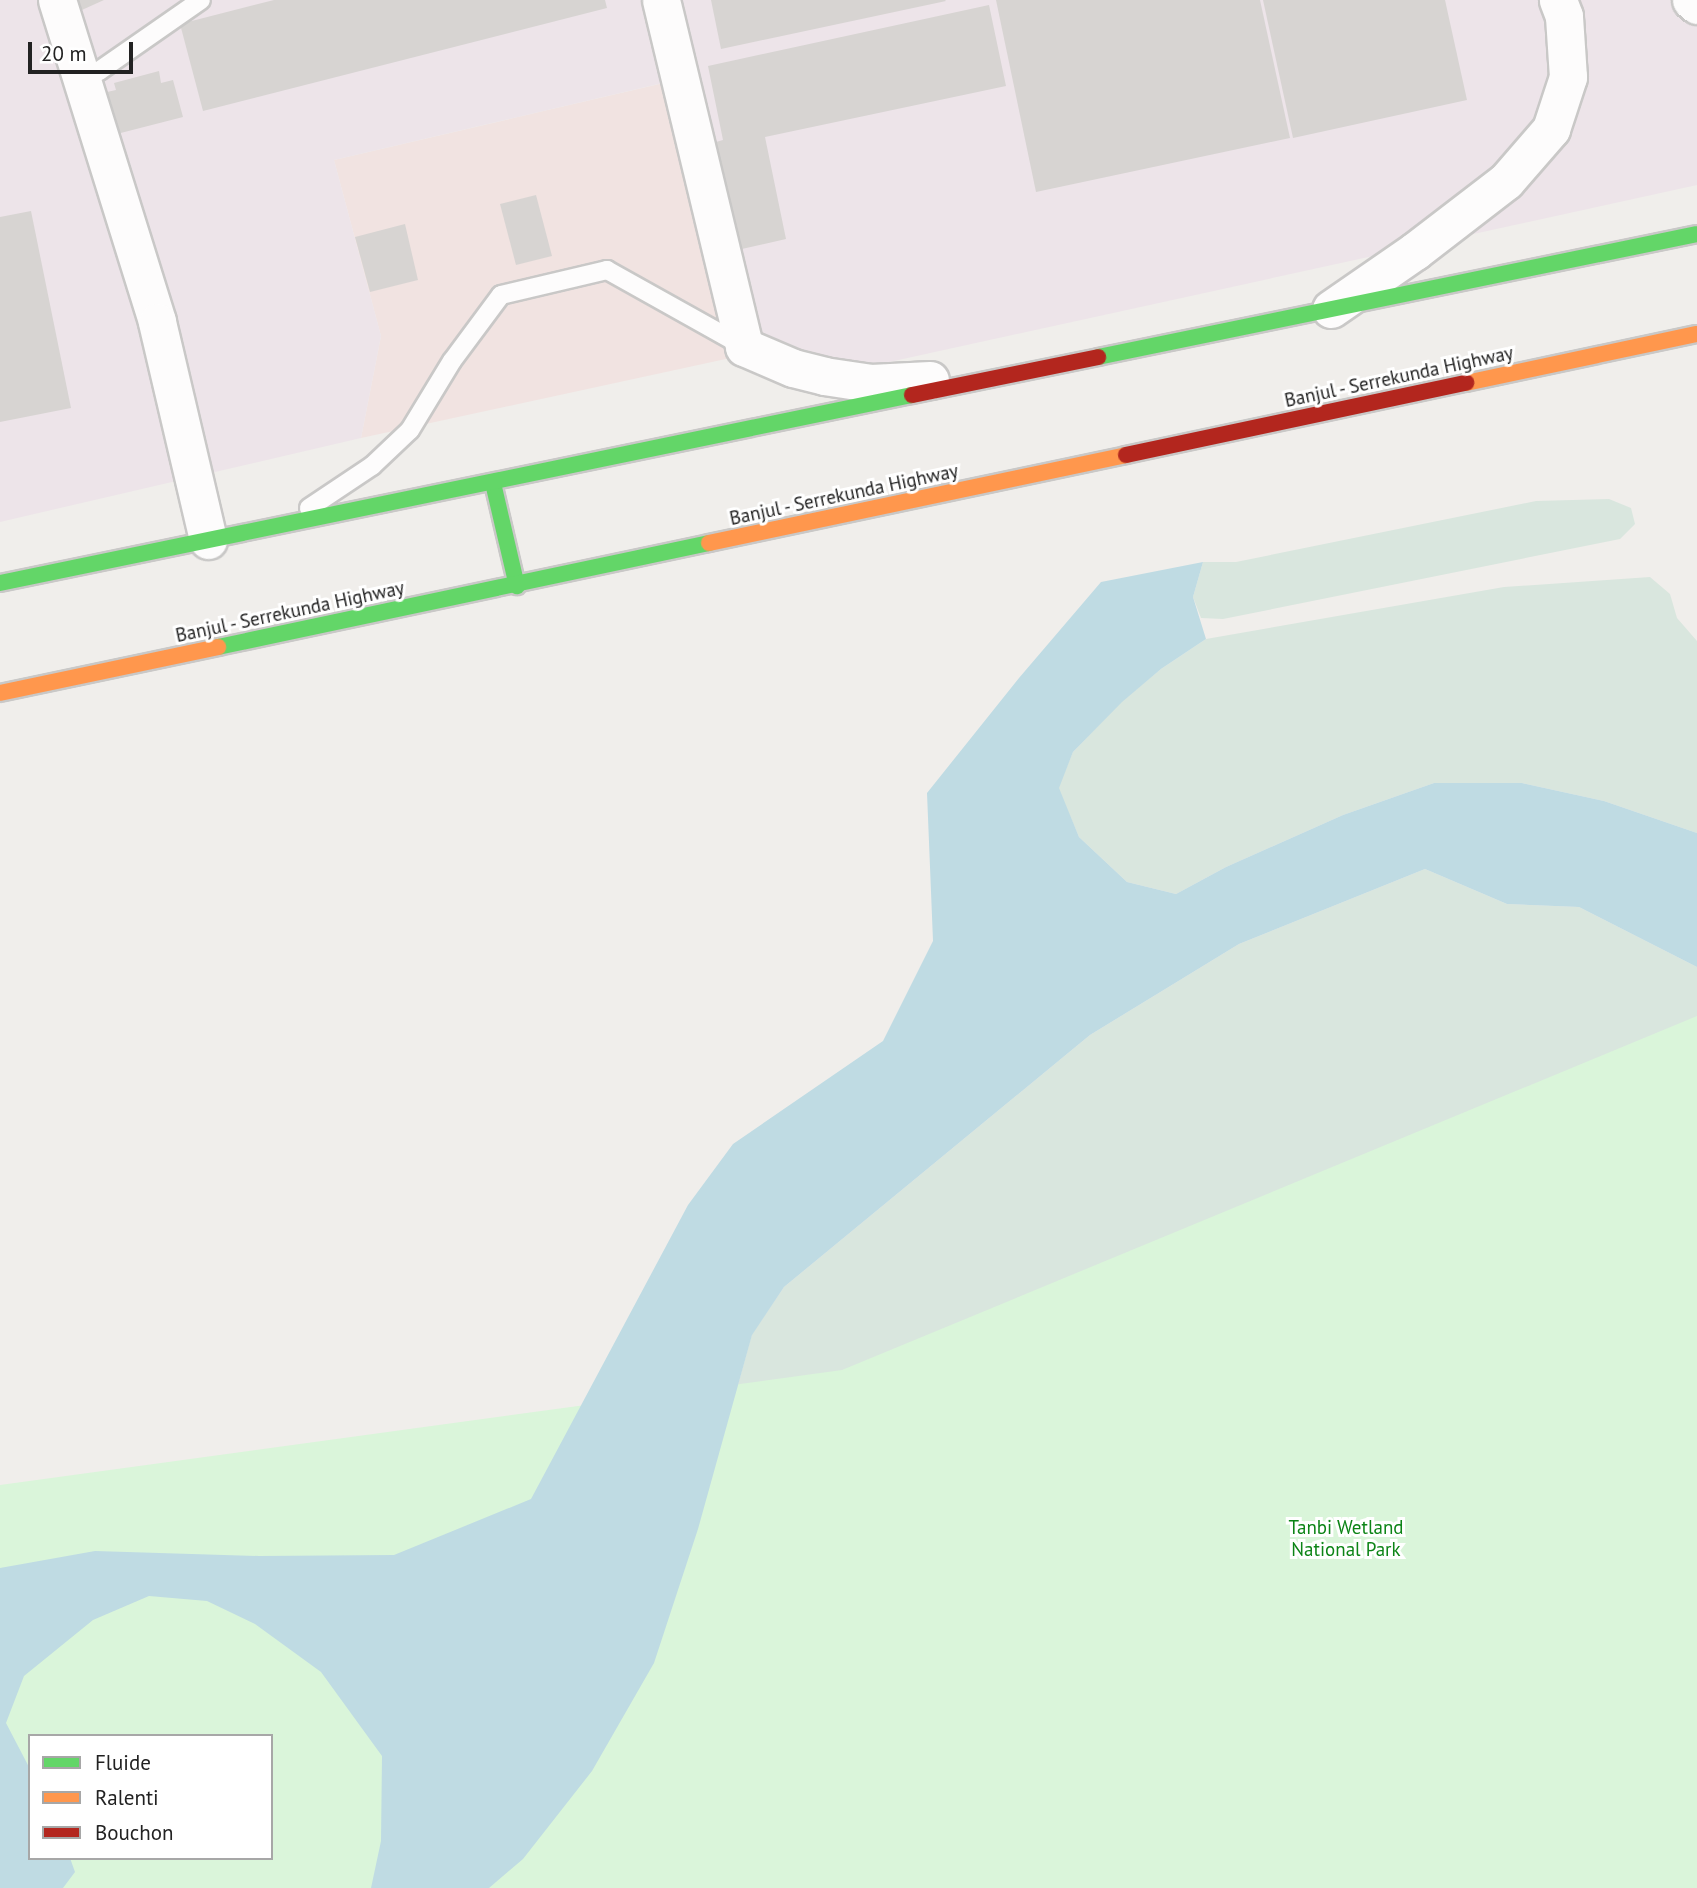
<!DOCTYPE html>
<style>
body{margin:0}
#map{position:relative;width:1697px;height:1888px;overflow:hidden;background:#f0eeeb;font-family:"PT Sans",sans-serif}
div>[style]{position:absolute}
.commercial>*{inset:0;background:#f1e3e1}
.industrial>*{inset:0;background:#ede4e9}
.wetland>*{inset:0;background:#d9e6de}
.park>*{inset:0;background:#daf5da}
.water>*{inset:0;background:#bfdbe3}
.building>*{inset:0;background:#d7d4d2}
.roads{filter:drop-shadow(2px 0 #c9c8c7) drop-shadow(-2px 0 #c9c8c7) drop-shadow(0 2px #c9c8c7) drop-shadow(0 -2px #c9c8c7)}
.lane>*{height:18px;margin:-9px;padding:0 9px;transform-origin:9px;border-radius:9px;background:#fdfcfc}
.street>*{height:37px;margin:-18.5px;padding:0 18.5px;transform-origin:18.5px;border-radius:18.5px;background:#fdfcfc}
.fast>*{height:16px;margin:-8px;padding:0 8px;transform-origin:8px;border-radius:8px;background:#63d668}
.slow>*{height:16px;margin:-8px;padding:0 8px;transform-origin:8px;border-radius:8px;background:#ff974d}
.jam>*{height:16px;margin:-8px;padding:0 8px;transform-origin:8px;border-radius:8px;background:#b3261e}
span{translate:-50% -50%;white-space:nowrap;text-align:center;line-height:1.15;-webkit-text-stroke:6px #fff;paint-order:stroke}
.street-label{font-size:19px;color:#222}
.park-label{font-size:19px;color:#0c8416}
.legend{position:absolute;left:28px;top:1734px;width:245px;height:126px;box-sizing:border-box;background:#fff;border:2px solid #a7a7a7;margin:0;padding:9px 12px;list-style:none;font-size:21px;color:#222}
.legend li{display:flex;align-items:center;gap:14px;height:35px}
.legend b{width:35px;border:2px solid #a7a7a7}
.scale{position:absolute;left:28px;top:42px;width:105px;height:32px;box-sizing:border-box;border:4px solid #222;border-top:0;padding-left:9px;font-size:21px;line-height:24px;white-space:nowrap;color:#222;-webkit-text-stroke:5px #fff;paint-order:stroke}
</style>
<div id="map">
<div class="commercial">
<div style="clip-path:polygon(668px 82px,735px 357px,361px 438px,381px 336px,334px 160px)"></div>
</div>
<div class="industrial">
<div style="clip-path:polygon(0 0,1697px 0,1697px 185px,789px 384px,735px 357px,667px 82px,334px 160px,381px 336px,361px 438px,0 522px)"></div>
</div>
<div class="wetland">
<div style="clip-path:polygon(1609px 499px,1631px 508px,1635px 524px,1620px 539px,1223px 619px,1201px 618px,1193px 597px,1203px 562px,1236px 562px,1536px 501px)"></div>
<div style="clip-path:polygon(1650px 577px,1670px 594px,1677px 618px,1697px 641px,1697px 833px,1604px 801px,1522px 783px,1434px 783px,1343px 815px,1226px 867px,1176px 894px,1127px 882px,1079px 837px,1058px 788px,1073px 752px,1122px 701px,1161px 669px,1206px 639px,1504px 587px)"></div>
<div style="clip-path:polygon(1425px 869px,1507px 904px,1579px 907px,1697px 967px,1697px 1888px,489px 1888px,698px 1529px,752px 1334px,784px 1287px,1090px 1035px,1239px 944px)"></div>
</div>
<div class="park">
<div style="clip-path:polygon(evenodd,1697px 1016px,1697px 1888px,0 1888px,0 1485px,842px 1370px,1697px 1016px,30px 1736px,271px 1736px,271px 1858px,30px 1858px,30px 1736px)"></div>
</div>
<div class="water">
<div style="clip-path:polygon(1203px 562px,1193px 597px,1206px 639px,1161px 669px,1122px 702px,1073px 752px,1059px 788px,1079px 837px,1127px 882px,1176px 894px,1226px 867px,1343px 815px,1434px 783px,1522px 783px,1604px 801px,1697px 833px,1697px 967px,1579px 907px,1507px 904px,1425px 869px,1239px 944px,1090px 1035px,784px 1287px,752px 1335px,698px 1529px,654px 1663px,592px 1771px,523px 1859px,489px 1888px,371px 1888px,381px 1841px,382px 1756px,321px 1672px,255px 1624px,207px 1601px,149px 1596px,93px 1620px,24px 1676px,6px 1723px,30px 1769px,30px 1858px,70px 1858px,75px 1872px,63px 1888px,0 1888px,0 1568px,95px 1551px,259px 1556px,394px 1555px,531px 1499px,688px 1205px,733px 1144px,883px 1041px,933px 941px,927px 793px,1019px 678px,1101px 582px)"></div>
</div>
<div class="building">
<div style="clip-path:polygon(67px 0,104px 0,73px 14px)"></div>
<div style="clip-path:polygon(274px 0,605px 0,607px 8px,203px 111px,180px 24px)"></div>
<div style="clip-path:polygon(711px 0,945px 0,946px 1px,721px 49px)"></div>
<div style="clip-path:polygon(996px 0,1260px 0,1290px 138px,1036px 192px)"></div>
<div style="clip-path:polygon(1263px 0,1445px 0,1467px 100px,1293px 138px)"></div>
<div style="clip-path:polygon(989px 5px,1006px 86px,765px 137px,786px 239px,733px 251px,709px 144px,723px 140px,708px 66px)"></div>
<div style="clip-path:polygon(159px 71px,161px 83px,173px 80px,183px 117px,109px 136px,98px 94px,116px 90px,114px 83px)"></div>
<div style="clip-path:polygon(536px 195px,552px 256px,516px 265px,500px 204px)"></div>
<div style="clip-path:polygon(31px 211px,71px 408px,0 422px,0 217px)"></div>
<div style="clip-path:polygon(405px 224px,418px 280px,370px 292px,355px 237px)"></div>
</div>
<div class="roads">
<div class="lane">
<div style="left:81px;top:79px;width:20px;rotate:-24deg"></div>
<div style="left:99px;top:71px;width:124px;rotate:-34.8deg"></div>
<div style="left:309px;top:508px;width:76px;rotate:-33.7deg"></div>
<div style="left:372px;top:466px;width:52px;rotate:-43.5deg"></div>
<div style="left:410px;top:430px;width:81px;rotate:-58.7deg"></div>
<div style="left:452px;top:361px;width:82px;rotate:-53.4deg"></div>
<div style="left:501px;top:295px;width:109px;rotate:-13.3deg"></div>
<div style="left:607px;top:270px;width:154px;rotate:29.2deg"></div>
</div>
<div class="street">
<div style="left:57px;top:0;width:337px;rotate:72.7deg"></div>
<div style="left:157px;top:322px;width:224px;rotate:76.8deg"></div>
<div style="left:661px;top:0;width:357px;rotate:76.5deg"></div>
<div style="left:744px;top:347px;width:53px;rotate:23.2deg"></div>
<div style="left:793px;top:368px;width:32px;rotate:14deg"></div>
<div style="left:824px;top:376px;width:48px;rotate:8.5deg"></div>
<div style="left:871px;top:383px;width:59px;rotate:-2.9deg"></div>
<div style="left:1691px;top:0;width:8px;rotate:40deg"></div>
<div style="left:1331px;top:309px;width:102px;rotate:-34.6deg"></div>
<div style="left:1415px;top:251px;width:115px;rotate:-37.6deg"></div>
<div style="left:1506px;top:181px;width:69px;rotate:-49.1deg"></div>
<div style="left:1551px;top:129px;width:55px;rotate:-71.9deg"></div>
<div style="left:1568px;top:77px;width:61px;rotate:-93.8deg"></div>
<div style="left:1564px;top:16px;width:17px;rotate:-111deg"></div>
</div>
<div class="fast">
<div style="left:1098px;top:357px;width:611px;rotate:-11.6deg"></div>
<div style="left:493px;top:483px;width:106px;rotate:76.9deg"></div>
<div style="left:0;top:583px;width:931px;rotate:-11.65deg"></div>
<div style="left:218px;top:647px;width:502px;rotate:-11.96deg"></div>
</div>
<div class="slow">
<div style="left:1466px;top:383px;width:236px;rotate:-12deg"></div>
<div style="left:709px;top:543px;width:426px;rotate:-11.9deg"></div>
<div style="left:0;top:693px;width:223px;rotate:-11.9deg"></div>
</div>
<div class="jam">
<div style="left:912px;top:395px;width:190px;rotate:-11.5deg"></div>
<div style="left:1126px;top:455px;width:348px;rotate:-12deg"></div>
</div>
</div>
<div class="street-label">
<span style="left:1399px;top:377px;rotate:-12deg">Banjul - Serrekunda Highway</span>
<span style="left:844px;top:495px;rotate:-12deg">Banjul - Serrekunda Highway</span>
<span style="left:290px;top:612px;rotate:-12deg">Banjul - Serrekunda Highway</span>
</div>
<div class="park-label">
<span style="left:1346px;top:1539px">Tanbi Wetland<br>National Park</span>
</div>
<ul class="legend">
<li><b style="height:9px;background:#63d668"></b>Fluide</li>
<li><b style="height:9px;background:#ff974d"></b>Ralenti</li>
<li><b style="height:9px;background:#b3261e"></b>Bouchon</li>
</ul>
<div class="scale">20 m</div>
</div>
